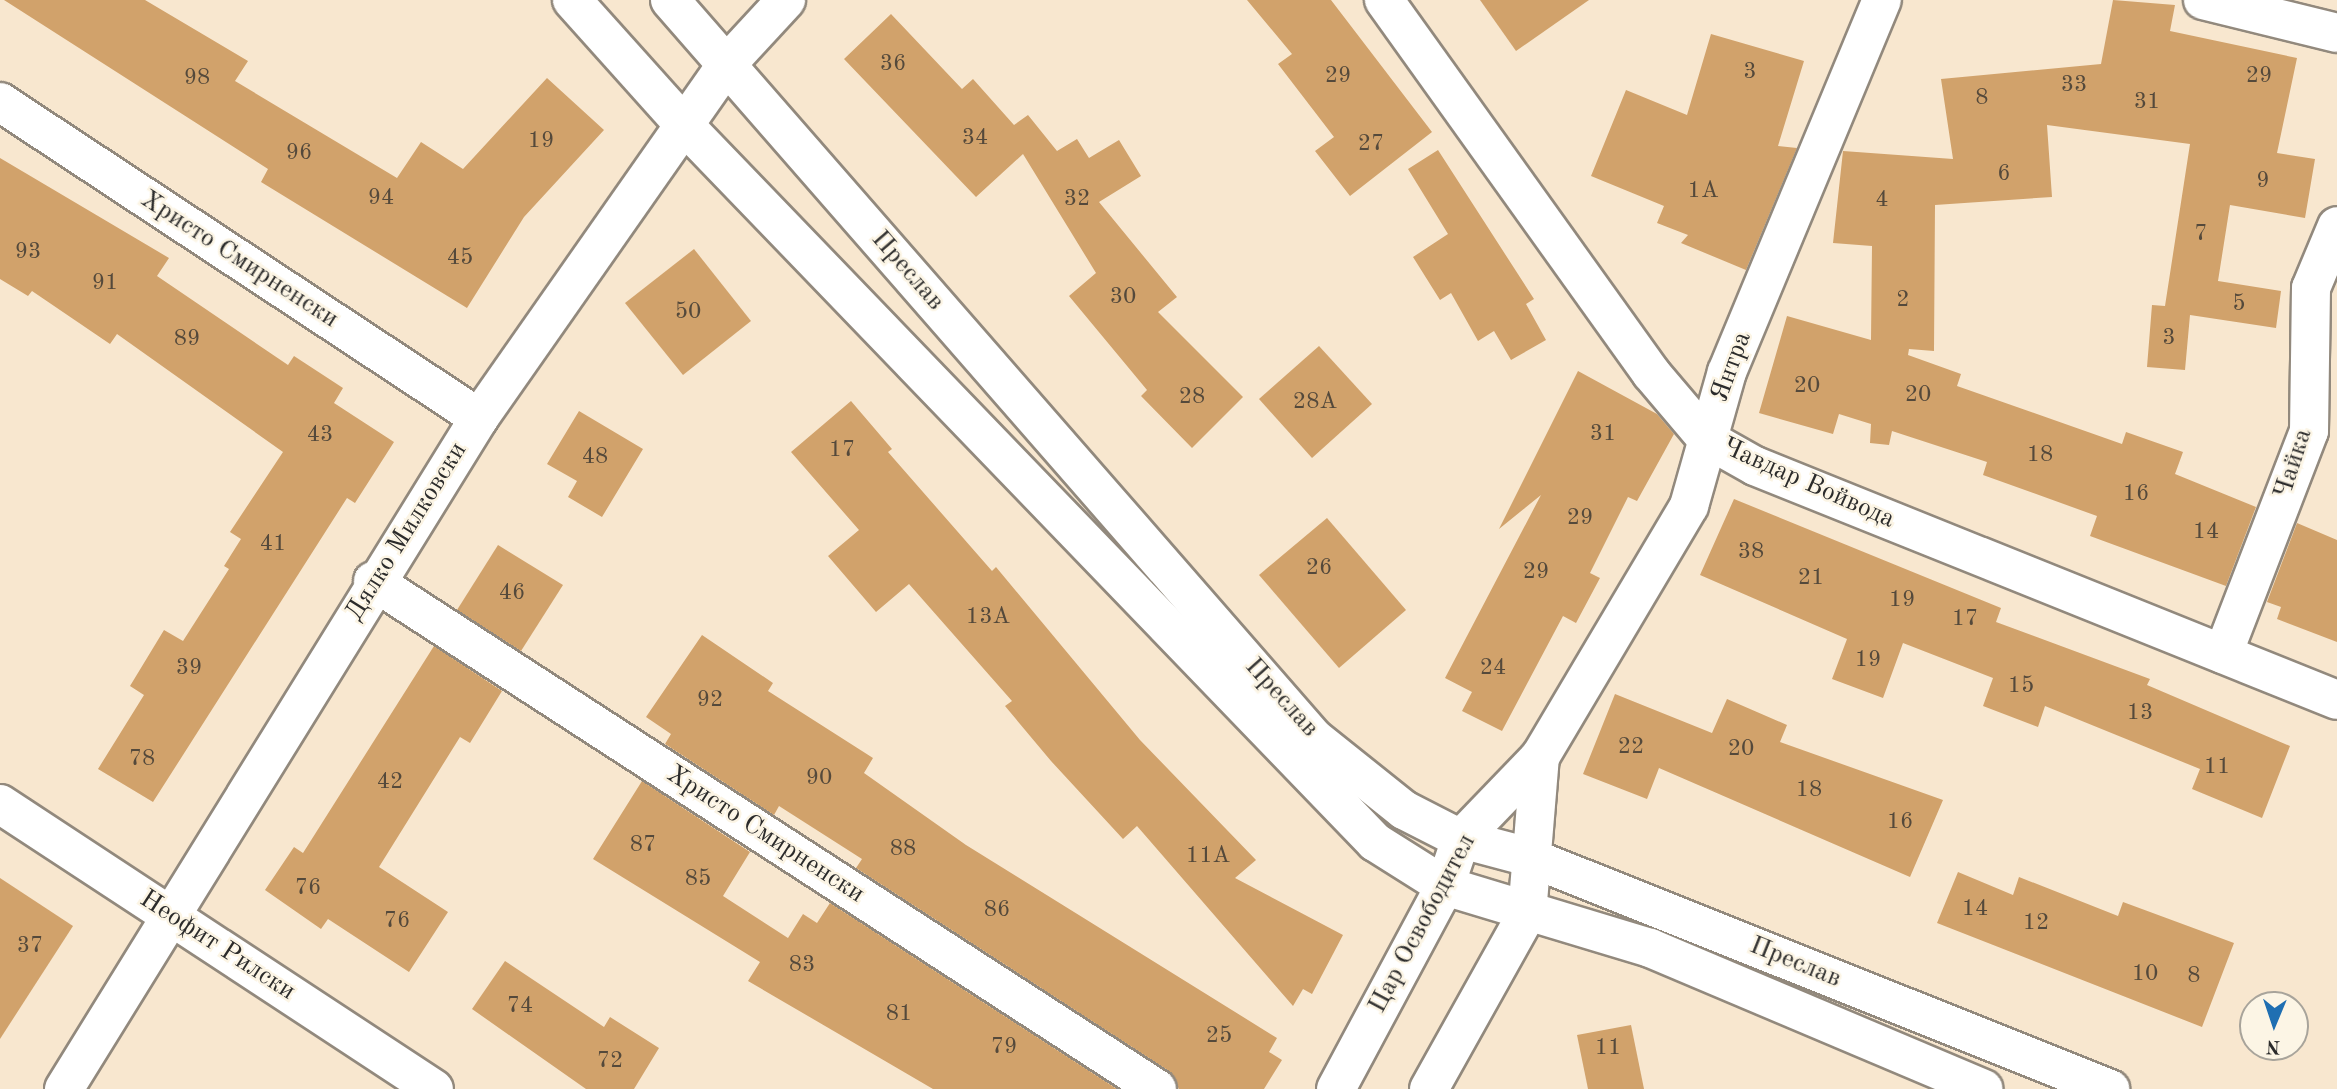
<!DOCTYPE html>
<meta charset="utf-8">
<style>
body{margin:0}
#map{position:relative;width:2337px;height:1089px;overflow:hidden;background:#f8e7cf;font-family:"Old Standard TT",serif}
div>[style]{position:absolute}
.building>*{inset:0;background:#d1a26b}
.roads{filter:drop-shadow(2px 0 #92897d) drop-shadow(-2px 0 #92897d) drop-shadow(0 2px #92897d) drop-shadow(0 -2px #92897d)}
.street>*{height:38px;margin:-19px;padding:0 19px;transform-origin:19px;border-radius:19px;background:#fff}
span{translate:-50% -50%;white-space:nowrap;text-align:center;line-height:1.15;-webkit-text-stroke:5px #fcf5e5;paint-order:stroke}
.number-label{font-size:23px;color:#54493b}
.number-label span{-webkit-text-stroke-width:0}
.street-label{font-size:26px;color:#2b2b2b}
.north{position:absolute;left:2239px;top:991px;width:70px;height:70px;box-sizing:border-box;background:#fcf5e5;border:2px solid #a8a49b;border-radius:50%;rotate:182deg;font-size:19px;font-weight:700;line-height:28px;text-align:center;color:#2b2b2b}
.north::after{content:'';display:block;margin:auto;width:24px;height:32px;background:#1f6fb2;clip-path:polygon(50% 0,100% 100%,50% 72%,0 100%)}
</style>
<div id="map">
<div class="building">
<div style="clip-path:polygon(4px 0,145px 0,248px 61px,235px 81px,397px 178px,421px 142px,463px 169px,547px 78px,604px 130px,524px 217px,467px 308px,261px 182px,268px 169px)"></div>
<div style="clip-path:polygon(1247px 0,1331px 0,1432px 132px,1350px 196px,1315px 151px,1334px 137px,1278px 64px,1292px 54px)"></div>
<div style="clip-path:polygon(1480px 0,1589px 0,1516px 51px)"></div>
<div style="clip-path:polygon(2113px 0,2175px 5px,2170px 31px,2297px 58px,2277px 153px,2315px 159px,2305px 218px,2230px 205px,2218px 281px,2281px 291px,2276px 328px,2190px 315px,2185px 370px,2147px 367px,2152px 305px,2165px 306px,2190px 144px,2047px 125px,2052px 197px,1935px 205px,1934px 351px,1909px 349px,1908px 355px,1961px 374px,1957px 386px,2122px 444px,2126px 432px,2183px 452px,2175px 474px,2256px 507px,2226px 586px,2090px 536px,2097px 516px,1983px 475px,1987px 462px,1892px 431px,1889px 445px,1870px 443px,1871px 424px,1839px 414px,1833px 434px,1759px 413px,1787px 316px,1871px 340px,1872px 246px,1833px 243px,1843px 151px,1953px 159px,1941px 79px,2101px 64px)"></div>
<div style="clip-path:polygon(891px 14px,962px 89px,973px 79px,1014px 125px,1028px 115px,1057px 151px,1077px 139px,1089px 158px,1119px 140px,1141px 176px,1099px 202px,1177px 297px,1158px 312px,1243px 397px,1192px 448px,1141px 396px,1147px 390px,1069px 296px,1096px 273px,1023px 154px,976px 197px,844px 59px)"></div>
<div style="clip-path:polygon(1711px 34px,1804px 61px,1778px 146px,1797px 148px,1746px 270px,1681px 243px,1688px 235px,1657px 223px,1664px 206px,1591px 176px,1626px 90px,1687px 115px)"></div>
<div style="clip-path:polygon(1438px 150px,1534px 299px,1526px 304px,1546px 340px,1511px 360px,1494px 331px,1478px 341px,1451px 293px,1440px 300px,1413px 257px,1448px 234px,1408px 169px)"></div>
<div style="clip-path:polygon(0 158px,169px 258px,157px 276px,288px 365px,294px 356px,343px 388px,334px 403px,394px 442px,355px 503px,347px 498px,153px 802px,98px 769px,144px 695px,130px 686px,164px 630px,183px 641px,229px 569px,224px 566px,241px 539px,230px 532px,283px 452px,117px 334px,110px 344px,32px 291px,28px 296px,0 279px)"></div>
<div style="clip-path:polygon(694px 249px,751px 321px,683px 375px,625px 303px)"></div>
<div style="clip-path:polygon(1319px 346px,1372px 404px,1312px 458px,1259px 399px)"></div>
<div style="clip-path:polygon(1578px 371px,1657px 414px,1674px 434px,1637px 501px,1628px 497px,1590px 573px,1600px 578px,1576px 623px,1563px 616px,1502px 731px,1462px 711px,1472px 692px,1445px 678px,1541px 495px,1499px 529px)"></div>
<div style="clip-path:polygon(851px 401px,892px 449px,888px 452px,992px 571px,996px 567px,1140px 740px,1256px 860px,1235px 878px,1343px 935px,1312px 994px,1303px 989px,1293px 1006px,1137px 826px,1123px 839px,1051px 761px,1005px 706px,1012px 701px,909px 584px,876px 612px,828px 556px,859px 530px,791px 452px)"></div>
<div style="clip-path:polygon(579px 411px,643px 449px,602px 517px,568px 497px,577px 481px,547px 464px)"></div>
<div style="clip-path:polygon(1734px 499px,2001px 608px,1996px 622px,2150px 679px,2147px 685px,2290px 746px,2262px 818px,2192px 789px,2200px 769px,2045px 706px,2038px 727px,1983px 706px,1993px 678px,1903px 643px,1883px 698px,1832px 679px,1847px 639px,1700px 575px)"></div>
<div style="clip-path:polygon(1327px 518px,1406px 610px,1339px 668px,1259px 575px)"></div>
<div style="clip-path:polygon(2297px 523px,2337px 540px,2337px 642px,2277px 619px,2281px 607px,2267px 602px)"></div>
<div style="clip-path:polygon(498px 545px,563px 585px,521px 651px,457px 610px)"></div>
<div style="clip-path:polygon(702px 635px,773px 683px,768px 691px,873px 758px,864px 773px,966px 845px,1277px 1038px,1269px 1052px,1282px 1060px,1264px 1089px,1179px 1089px,1169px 1071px,856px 868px,862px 859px,779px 806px,774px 815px,665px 744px,671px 734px,646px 717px)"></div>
<div style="clip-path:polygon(434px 646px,502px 691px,470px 743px,460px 737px,379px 867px,448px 912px,409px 972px,328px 919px,321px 929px,265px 890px,294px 847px,303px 853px)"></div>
<div style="clip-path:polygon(1615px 694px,1712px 733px,1727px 699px,1787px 725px,1780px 742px,1943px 800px,1910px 877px,1659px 768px,1647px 799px,1583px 774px)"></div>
<div style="clip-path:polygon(642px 781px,750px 852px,723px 896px,788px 938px,803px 914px,817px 923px,830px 903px,1117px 1089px,933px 1089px,748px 981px,760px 962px,593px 859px)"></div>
<div style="clip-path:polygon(1958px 872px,2013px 895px,2019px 877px,2118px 916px,2123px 902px,2234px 943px,2202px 1027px,1937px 923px)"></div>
<div style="clip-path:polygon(0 878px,73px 926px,0 1039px)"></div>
<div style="clip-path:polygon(505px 961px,604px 1027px,610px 1017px,659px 1048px,634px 1089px,586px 1089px,472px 1009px)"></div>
<div style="clip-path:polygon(1631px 1025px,1644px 1089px,1588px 1089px,1577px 1035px)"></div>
</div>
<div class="roads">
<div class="street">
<div style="left:572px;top:0;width:168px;rotate:48.1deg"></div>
<div style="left:684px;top:125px;width:996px;rotate:46.06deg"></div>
<div style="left:1375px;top:842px;width:83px;rotate:32.2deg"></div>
<div style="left:1445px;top:886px;width:214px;rotate:16.8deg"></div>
<div style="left:1650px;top:948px;width:362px;rotate:22.9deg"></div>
<div style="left:670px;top:0;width:979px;rotate:48.89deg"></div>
<div style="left:1314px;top:738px;width:115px;rotate:38.7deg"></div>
<div style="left:1404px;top:810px;width:64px;rotate:27deg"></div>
<div style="left:1461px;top:839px;width:70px;rotate:14.8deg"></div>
<div style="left:1529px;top:857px;width:626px;rotate:21.77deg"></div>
<div style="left:1384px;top:0;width:459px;rotate:54.4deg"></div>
<div style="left:1651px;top:373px;width:87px;rotate:49.7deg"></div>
<div style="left:1707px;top:439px;width:55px;rotate:29.4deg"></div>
<div style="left:1755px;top:466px;width:627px;rotate:21.9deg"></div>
<div style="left:2203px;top:0;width:138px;rotate:13.8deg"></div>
<div style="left:0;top:102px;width:574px;rotate:33.41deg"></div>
<div style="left:373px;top:581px;width:934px;rotate:32.94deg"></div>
<div style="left:2223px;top:654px;width:239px;rotate:-68.9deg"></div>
<div style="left:2309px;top:431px;width:143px;rotate:-89.2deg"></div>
<div style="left:2311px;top:288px;width:67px;rotate:-67.2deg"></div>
<div style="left:0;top:804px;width:519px;rotate:33.29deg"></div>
<div style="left:64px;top:1089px;width:789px;rotate:-58.26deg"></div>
<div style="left:479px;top:418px;width:432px;rotate:-55deg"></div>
<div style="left:727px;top:64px;width:87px;rotate:-47.3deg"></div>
<div style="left:1336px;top:1089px;width:230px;rotate:-61.8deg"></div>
<div style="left:1445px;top:886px;width:50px;rotate:-71.2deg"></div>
<div style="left:1461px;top:839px;width:114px;rotate:-46.1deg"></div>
<div style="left:1540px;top:757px;width:292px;rotate:-59.3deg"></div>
<div style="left:1689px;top:506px;width:139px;rotate:-74.2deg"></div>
<div style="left:1727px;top:372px;width:403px;rotate:-67.4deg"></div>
<div style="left:1429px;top:1089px;width:201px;rotate:-60.8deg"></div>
<div style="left:1527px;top:914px;width:158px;rotate:-85.3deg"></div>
</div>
</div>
<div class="number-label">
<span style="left:893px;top:64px">36</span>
<span style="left:1750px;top:72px">3</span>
<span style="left:1338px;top:76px">29</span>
<span style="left:2259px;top:76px">29</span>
<span style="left:197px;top:78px">98</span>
<span style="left:2074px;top:85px">33</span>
<span style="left:1982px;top:98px">8</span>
<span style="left:2147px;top:102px">31</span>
<span style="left:975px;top:138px">34</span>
<span style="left:541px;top:141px">19</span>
<span style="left:1371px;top:144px">27</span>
<span style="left:299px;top:153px">96</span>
<span style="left:2004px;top:174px">6</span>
<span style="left:2263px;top:181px">9</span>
<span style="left:1703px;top:191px">1А</span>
<span style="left:381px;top:198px">94</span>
<span style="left:1077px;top:199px">32</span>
<span style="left:1882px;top:200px">4</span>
<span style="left:2201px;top:234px">7</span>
<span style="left:28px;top:252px">93</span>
<span style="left:460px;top:258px">45</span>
<span style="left:105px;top:283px">91</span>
<span style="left:1123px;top:297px">30</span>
<span style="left:1903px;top:300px">2</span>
<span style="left:2239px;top:304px">5</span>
<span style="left:688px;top:312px">50</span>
<span style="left:2169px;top:338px">3</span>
<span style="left:187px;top:339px">89</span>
<span style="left:1807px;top:386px">20</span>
<span style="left:1918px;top:395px">20</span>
<span style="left:1192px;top:397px">28</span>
<span style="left:1315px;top:402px">28А</span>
<span style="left:1603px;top:434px">31</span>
<span style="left:320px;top:435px">43</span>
<span style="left:842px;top:450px">17</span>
<span style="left:2040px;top:455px">18</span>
<span style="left:595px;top:457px">48</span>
<span style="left:2136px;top:494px">16</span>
<span style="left:1580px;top:518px">29</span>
<span style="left:2206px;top:532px">14</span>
<span style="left:273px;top:544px">41</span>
<span style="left:1751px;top:552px">38</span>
<span style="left:1319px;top:568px">26</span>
<span style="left:1536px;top:572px">29</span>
<span style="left:1811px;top:578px">21</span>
<span style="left:512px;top:593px">46</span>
<span style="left:1902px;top:600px">19</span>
<span style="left:988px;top:617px">13А</span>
<span style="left:1965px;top:619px">17</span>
<span style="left:1868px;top:660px">19</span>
<span style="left:189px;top:668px">39</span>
<span style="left:1493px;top:668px">24</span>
<span style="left:2021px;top:686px">15</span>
<span style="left:710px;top:700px">92</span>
<span style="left:2140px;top:713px">13</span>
<span style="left:1631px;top:747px">22</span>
<span style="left:1741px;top:749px">20</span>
<span style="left:142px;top:759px">78</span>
<span style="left:2217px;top:767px">11</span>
<span style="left:819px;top:778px">90</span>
<span style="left:390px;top:782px">42</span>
<span style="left:1809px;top:790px">18</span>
<span style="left:1900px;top:822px">16</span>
<span style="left:643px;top:845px">87</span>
<span style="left:903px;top:849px">88</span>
<span style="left:1208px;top:856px">11А</span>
<span style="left:698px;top:879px">85</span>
<span style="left:308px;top:888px">76</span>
<span style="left:1975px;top:909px">14</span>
<span style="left:997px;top:910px">86</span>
<span style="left:397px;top:921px">76</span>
<span style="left:2036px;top:923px">12</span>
<span style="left:30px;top:946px">37</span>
<span style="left:802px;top:965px">83</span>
<span style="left:2145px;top:974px">10</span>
<span style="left:2194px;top:976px">8</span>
<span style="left:520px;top:1006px">74</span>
<span style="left:899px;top:1014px">81</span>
<span style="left:1219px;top:1036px">25</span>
<span style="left:1004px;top:1047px">79</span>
<span style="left:1608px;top:1048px">11</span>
<span style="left:610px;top:1061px">72</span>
</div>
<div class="street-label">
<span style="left:239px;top:260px;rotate:33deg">Христо Смирненски</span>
<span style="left:907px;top:271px;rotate:49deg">Преслав</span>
<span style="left:1732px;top:367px;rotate:-70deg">Янтра</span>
<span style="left:2294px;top:464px;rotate:-72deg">Чайка</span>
<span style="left:1808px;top:484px;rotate:24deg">Чавдар Войвода</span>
<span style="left:407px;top:532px;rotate:-58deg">Дялко Милковски</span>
<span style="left:1281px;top:698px;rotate:48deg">Преслав</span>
<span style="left:765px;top:835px;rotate:33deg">Христо Смирненски</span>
<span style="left:1423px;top:924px;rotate:-62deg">Цар Освободител</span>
<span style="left:217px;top:946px;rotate:33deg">Неофит Рилски</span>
<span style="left:1795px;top:963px;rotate:22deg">Преслав</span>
</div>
<div class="north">N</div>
</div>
